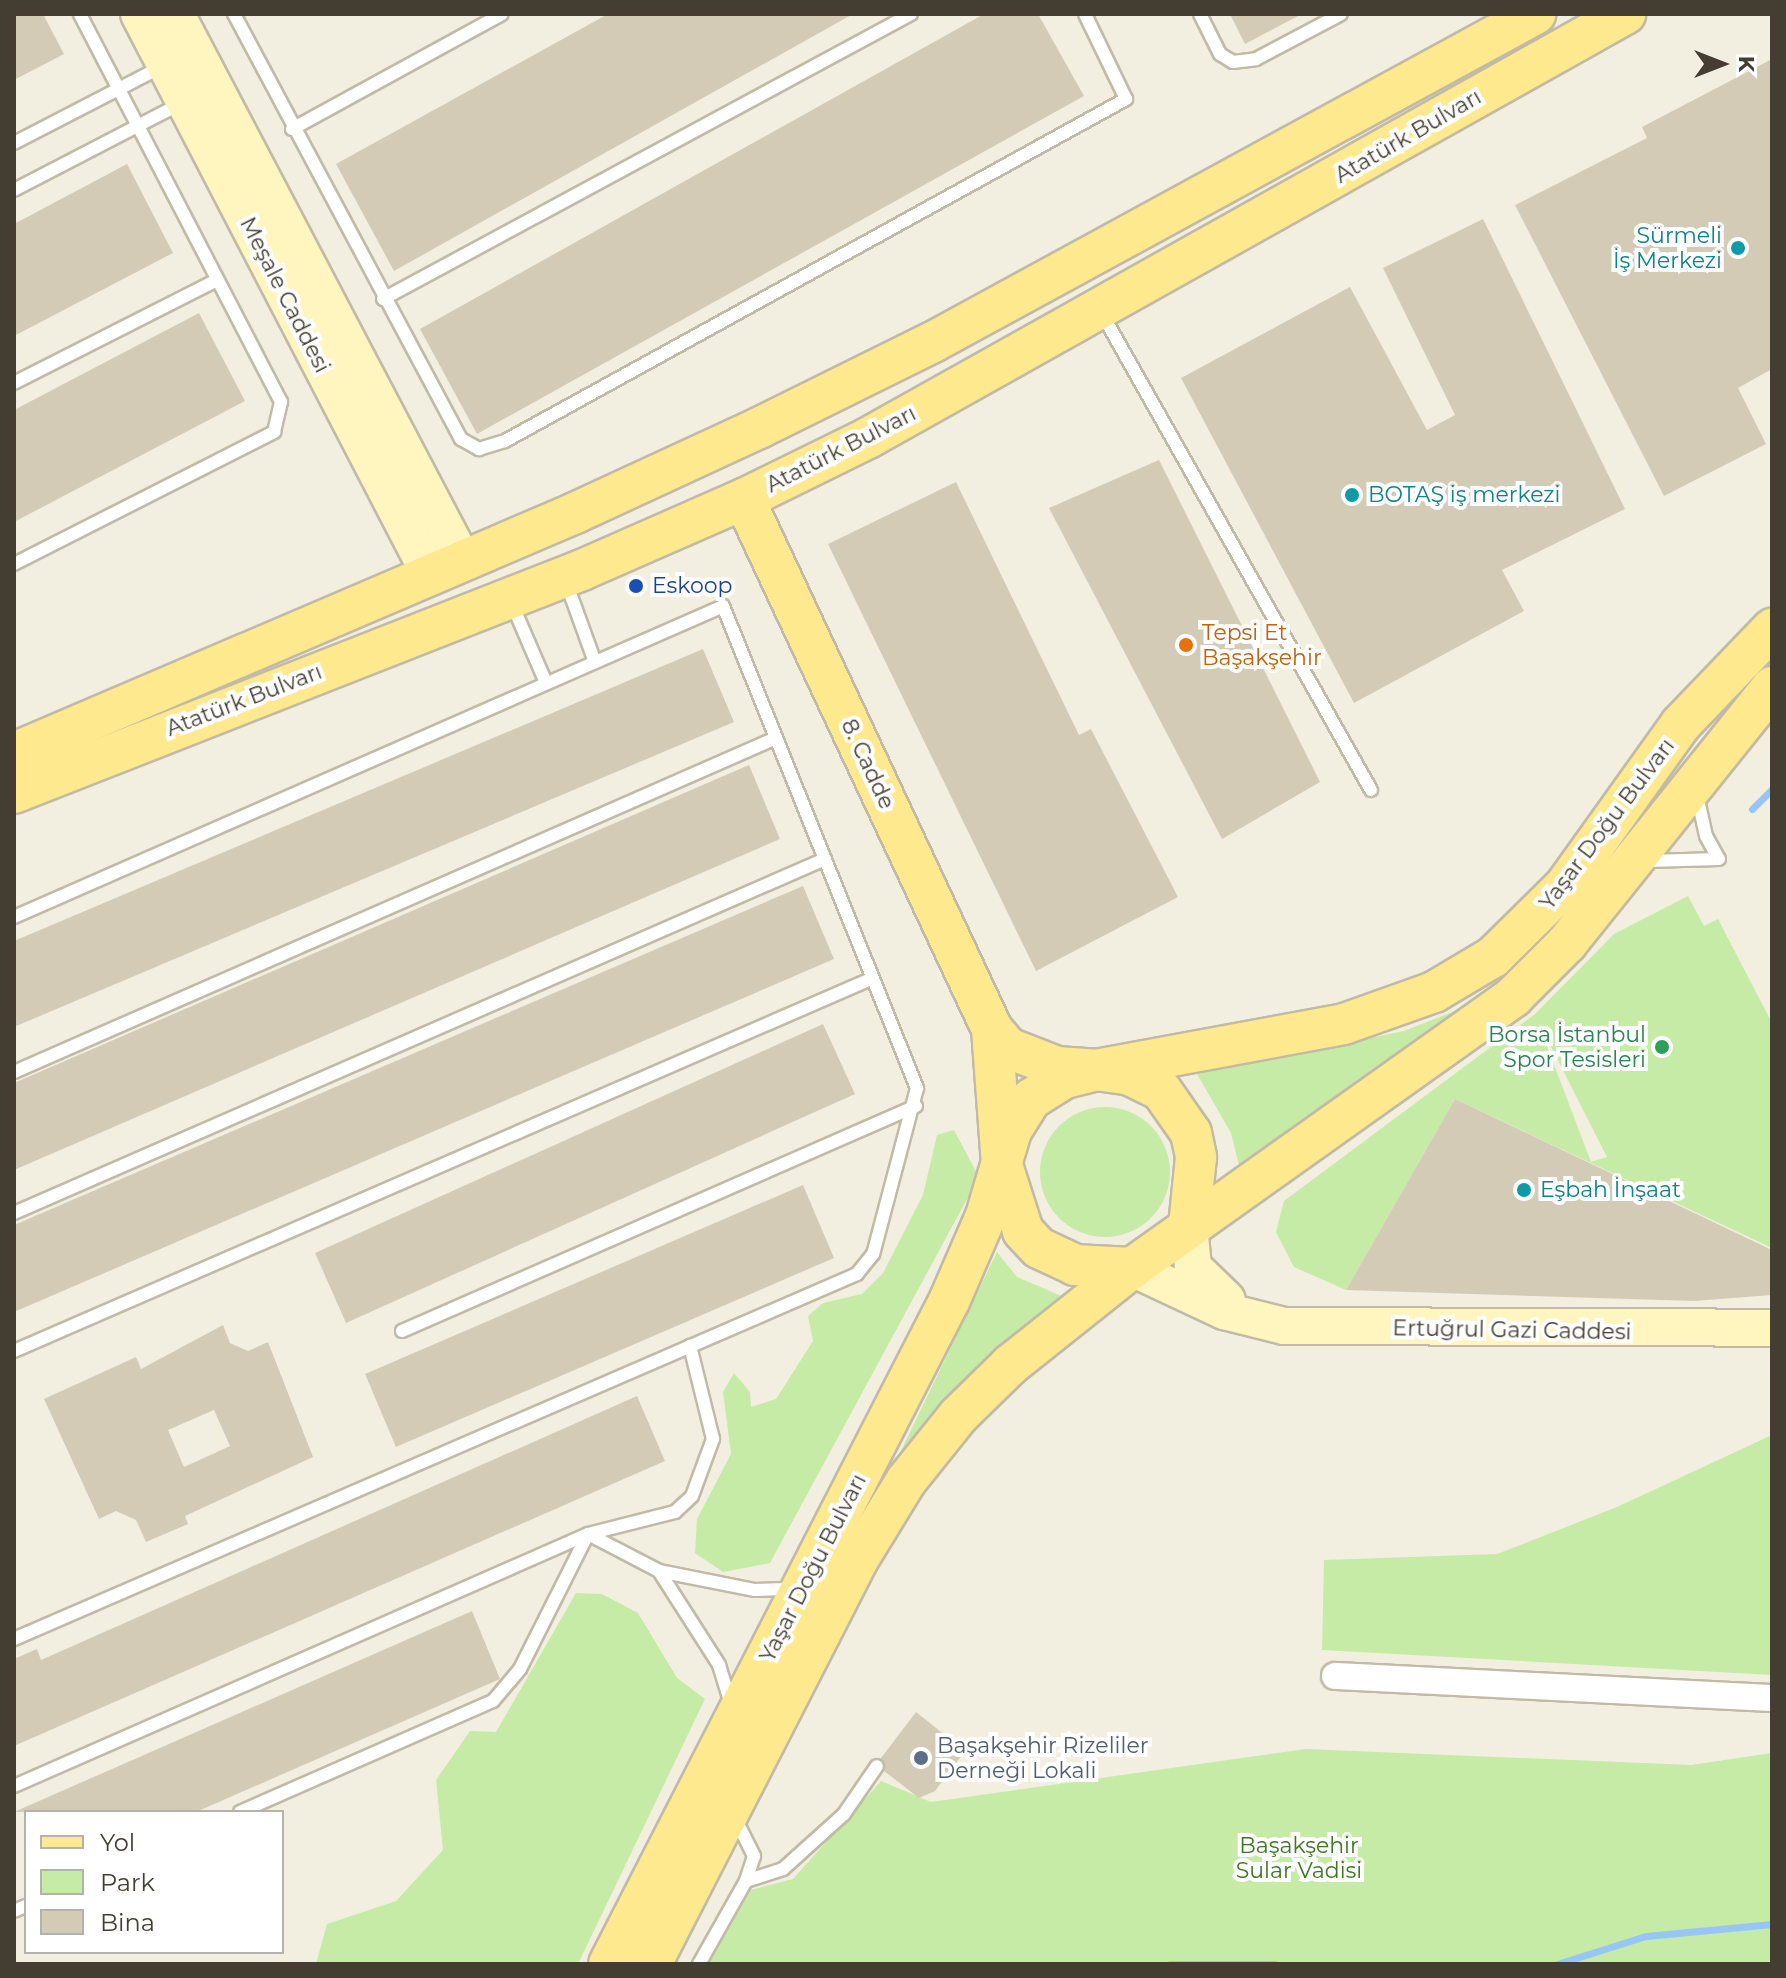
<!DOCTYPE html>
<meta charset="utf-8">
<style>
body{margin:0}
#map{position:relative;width:1786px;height:1978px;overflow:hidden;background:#f2efe1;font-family:Montserrat,sans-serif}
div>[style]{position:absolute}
.green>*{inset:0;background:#c5eba6}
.round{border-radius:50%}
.stream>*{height:7px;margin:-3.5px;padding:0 3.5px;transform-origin:3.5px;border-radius:3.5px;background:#97c6f6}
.building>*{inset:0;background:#d4cbb6}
.roads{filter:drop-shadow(2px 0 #c1baa6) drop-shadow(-2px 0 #c1baa6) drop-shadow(0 2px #c1baa6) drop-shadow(0 -2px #c1baa6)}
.lane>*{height:12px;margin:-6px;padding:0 6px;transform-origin:6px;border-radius:6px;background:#fff}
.street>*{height:26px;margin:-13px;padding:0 13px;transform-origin:13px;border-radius:13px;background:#fff}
.secondary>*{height:36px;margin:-18px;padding:0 18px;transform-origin:18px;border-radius:18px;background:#fff5bf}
.primary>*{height:40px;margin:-20px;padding:0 20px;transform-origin:20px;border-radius:20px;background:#ffe98e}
.dots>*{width:22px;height:22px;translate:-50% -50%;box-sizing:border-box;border:4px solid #fff;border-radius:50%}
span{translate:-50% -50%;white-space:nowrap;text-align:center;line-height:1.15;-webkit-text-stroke:8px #fff;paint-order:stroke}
.street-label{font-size:22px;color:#443e32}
.culture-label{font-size:22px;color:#0d838f}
.right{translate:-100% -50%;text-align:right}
.left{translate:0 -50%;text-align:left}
.transit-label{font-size:22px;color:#164399}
.food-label{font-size:22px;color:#c56008}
.leisure-label{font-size:22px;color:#27864d}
.service-label{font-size:22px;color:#4e5e75}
.park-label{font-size:22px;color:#3b7921}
.frame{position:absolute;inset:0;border:16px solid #443e32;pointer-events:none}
.legend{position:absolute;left:24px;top:1810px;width:260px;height:144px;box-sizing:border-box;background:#fff;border:2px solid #b4b2ad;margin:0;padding:10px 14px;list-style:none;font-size:24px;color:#443e32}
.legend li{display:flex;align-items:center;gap:16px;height:40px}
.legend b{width:40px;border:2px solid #b4b2ad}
.north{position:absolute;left:1682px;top:24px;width:80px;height:80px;-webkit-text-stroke:6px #fff;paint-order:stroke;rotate:90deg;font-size:22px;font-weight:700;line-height:32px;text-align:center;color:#443e32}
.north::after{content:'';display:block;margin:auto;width:28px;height:36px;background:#443e32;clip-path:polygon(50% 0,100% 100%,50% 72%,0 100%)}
</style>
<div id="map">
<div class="green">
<div style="clip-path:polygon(evenodd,1688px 896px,1704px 926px,1718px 919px,1772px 1023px,1772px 1248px,1455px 1099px,1346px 1290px,1294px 1267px,1276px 1232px,1284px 1201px,1535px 1014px,1614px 934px,1688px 896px,1539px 1025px,1540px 1025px,1607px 1157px,1591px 1162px,1539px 1025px)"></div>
<div style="clip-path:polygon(1462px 1008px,1241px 1173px,1231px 1133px,1197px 1074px,1404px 1031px)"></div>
<div class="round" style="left:1040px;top:1107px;width:130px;height:130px"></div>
<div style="clip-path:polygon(954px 1130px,979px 1177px,770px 1563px,723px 1572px,695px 1553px,697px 1519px,731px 1454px,723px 1392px,734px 1373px,750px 1392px,751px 1407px,776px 1399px,813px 1341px,808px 1316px,823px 1303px,862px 1294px,883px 1273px,923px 1195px,937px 1135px)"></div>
<div style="clip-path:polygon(997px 1252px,1017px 1277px,1066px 1298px,989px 1357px,897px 1459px)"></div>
<div style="clip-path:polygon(1772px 1435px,1772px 1675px,1322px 1650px,1324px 1560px,1497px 1554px,1617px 1507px)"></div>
<div style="clip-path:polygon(576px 1593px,602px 1594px,638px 1613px,677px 1678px,705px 1699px,578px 1964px,316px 1964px,327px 1924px,396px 1901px,443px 1850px,436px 1780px,470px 1731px,496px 1732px)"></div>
<div style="clip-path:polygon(1306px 1749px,1691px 1765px,1772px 1753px,1772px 1964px,709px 1964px,751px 1890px,793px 1879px,881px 1781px,931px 1802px)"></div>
</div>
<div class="stream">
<div style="left:1752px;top:809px;width:28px;rotate:-45deg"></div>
<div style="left:1170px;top:1964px;width:105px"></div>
<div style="left:1557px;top:1964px;width:93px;rotate:-17.5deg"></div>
<div style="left:1646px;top:1936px;width:127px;rotate:-5.4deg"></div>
</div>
<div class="building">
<div style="clip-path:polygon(14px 14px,43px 14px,64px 54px,14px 80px)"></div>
<div style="clip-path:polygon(608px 14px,853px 14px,394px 271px,336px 164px)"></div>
<div style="clip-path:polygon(984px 14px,1038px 14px,1084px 96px,477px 434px,420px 329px)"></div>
<div style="clip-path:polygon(1230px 14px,1302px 14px,1245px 44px)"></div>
<div style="clip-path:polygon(1772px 59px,1772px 369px,1738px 388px,1766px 444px,1664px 496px,1515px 205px,1647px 138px,1642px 127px)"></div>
<div style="clip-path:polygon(127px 164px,173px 253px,14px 336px,14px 224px)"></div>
<div style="clip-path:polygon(1483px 219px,1625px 509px,1502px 570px,1524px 611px,1354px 703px,1181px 378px,1350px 287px,1427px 430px,1455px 415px,1383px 268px)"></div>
<div style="clip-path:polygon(199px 313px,245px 401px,14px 522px,14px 410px)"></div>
<div style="clip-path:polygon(1159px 460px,1320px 782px,1222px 839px,1049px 508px)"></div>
<div style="clip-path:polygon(956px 482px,1079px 735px,1091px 729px,1178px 897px,1036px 971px,828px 544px)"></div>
<div style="clip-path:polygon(703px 649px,734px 722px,14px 1027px,14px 941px)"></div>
<div style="clip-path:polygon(749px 765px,780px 839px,14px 1170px,14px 1083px)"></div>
<div style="clip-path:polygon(803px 886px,834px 959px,14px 1312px,14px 1225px)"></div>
<div style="clip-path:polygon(823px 1024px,855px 1094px,346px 1323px,315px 1253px)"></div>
<div style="clip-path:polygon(1455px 1099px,1772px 1250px,1772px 1295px,1694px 1301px,1346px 1290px)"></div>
<div style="clip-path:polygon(803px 1185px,834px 1258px,396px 1447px,365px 1374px)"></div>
<div style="clip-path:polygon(evenodd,223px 1325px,230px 1343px,248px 1351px,268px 1342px,313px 1457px,185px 1516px,188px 1524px,146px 1542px,136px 1520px,116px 1511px,99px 1519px,44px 1399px,136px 1357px,141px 1369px,223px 1325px,214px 1410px,230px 1446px,184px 1467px,168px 1430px,214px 1410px)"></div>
<div style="clip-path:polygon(637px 1396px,665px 1461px,14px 1746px,14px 1659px,37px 1649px,41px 1660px)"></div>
<div style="clip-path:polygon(472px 1611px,500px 1679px,196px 1812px,14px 1812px)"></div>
<div style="clip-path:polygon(916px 1712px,965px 1751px,935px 1791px,919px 1798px,884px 1771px,881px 1758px)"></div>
</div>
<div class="roads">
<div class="lane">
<div style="left:234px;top:14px;width:482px;rotate:61.9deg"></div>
<div style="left:461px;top:439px;width:21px;rotate:29deg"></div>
<div style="left:479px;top:449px;width:27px;rotate:-17deg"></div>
<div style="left:505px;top:441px;width:709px;rotate:-28.84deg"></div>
<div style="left:1126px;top:99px;width:94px;rotate:-115.8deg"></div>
<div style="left:1200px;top:14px;width:45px;rotate:63.4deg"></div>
<div style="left:1220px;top:54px;width:15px;rotate:32deg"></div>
<div style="left:1233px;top:62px;width:23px;rotate:-7deg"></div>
<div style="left:1256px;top:59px;width:96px;rotate:-27.9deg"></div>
<div style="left:292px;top:129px;width:239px;rotate:-28.7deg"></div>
<div style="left:14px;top:143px;width:168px;rotate:-27.3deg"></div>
<div style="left:14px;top:190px;width:189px;rotate:-27.4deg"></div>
<div style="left:383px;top:299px;width:600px;rotate:-28.36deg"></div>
<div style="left:1101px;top:312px;width:549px;rotate:60.54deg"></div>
<div style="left:14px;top:383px;width:228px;rotate:-26.9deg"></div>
<div style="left:14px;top:564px;width:292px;rotate:-26.9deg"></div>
<div style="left:274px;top:432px;width:31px;rotate:-77deg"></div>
<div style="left:281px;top:402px;width:437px;rotate:-117.4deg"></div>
<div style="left:566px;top:582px;width:85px;rotate:70.1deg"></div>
<div style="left:512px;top:604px;width:86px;rotate:66.7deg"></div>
<div style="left:1697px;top:795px;width:42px;rotate:77.6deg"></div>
<div style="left:1706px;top:836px;width:26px;rotate:61deg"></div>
<div style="left:1647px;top:861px;width:72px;rotate:-1.6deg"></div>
<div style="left:14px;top:917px;width:774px;rotate:-23.68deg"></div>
<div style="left:723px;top:606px;width:520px;rotate:68.08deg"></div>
<div style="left:917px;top:1088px;width:172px;rotate:104.8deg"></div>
<div style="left:873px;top:1254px;width:26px;rotate:129deg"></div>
<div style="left:857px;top:1274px;width:919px;rotate:156.59deg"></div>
<div style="left:14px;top:1072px;width:832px;rotate:-23.67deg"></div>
<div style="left:14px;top:1213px;width:885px;rotate:-23.58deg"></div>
<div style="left:402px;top:1331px;width:561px;rotate:-23.64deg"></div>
<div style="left:14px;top:1351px;width:936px;rotate:-23.47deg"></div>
<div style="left:659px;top:1571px;width:112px;rotate:57.4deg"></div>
<div style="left:719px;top:1665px;width:41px;rotate:72.9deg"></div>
<div style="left:14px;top:1786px;width:627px;rotate:-23.7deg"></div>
<div style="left:588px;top:1534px;width:90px;rotate:-14.2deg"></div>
<div style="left:675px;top:1512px;width:23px;rotate:-43deg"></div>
<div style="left:692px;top:1496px;width:61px;rotate:-69.8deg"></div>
<div style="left:713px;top:1439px;width:96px;rotate:-103.9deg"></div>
<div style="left:240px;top:1812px;width:276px;rotate:-23.7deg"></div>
<div style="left:493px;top:1701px;width:42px;rotate:-49.8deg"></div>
<div style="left:520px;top:1669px;width:151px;rotate:-63.3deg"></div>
<div style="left:588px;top:1534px;width:80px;rotate:27.5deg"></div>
<div style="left:659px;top:1571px;width:98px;rotate:11.2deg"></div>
<div style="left:755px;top:1590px;width:38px;rotate:-2deg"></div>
<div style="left:734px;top:1816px;width:45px;rotate:63.4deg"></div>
<div style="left:754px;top:1856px;width:26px;rotate:108deg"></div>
<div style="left:14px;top:1911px;width:13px;rotate:-23deg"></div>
<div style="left:699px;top:1964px;width:95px;rotate:-60.5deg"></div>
<div style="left:746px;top:1881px;width:39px;rotate:-18deg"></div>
<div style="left:783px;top:1869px;width:82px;rotate:-42deg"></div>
<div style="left:844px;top:1814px;width:58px;rotate:-55.5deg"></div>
</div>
<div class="street">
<div style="left:1335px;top:1676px;width:438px;rotate:2.9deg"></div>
</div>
<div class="secondary">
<div style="left:139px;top:14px;width:632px;rotate:62.58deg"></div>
<div style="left:176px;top:14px;width:618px;rotate:62.31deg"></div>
<div style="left:1189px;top:1226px;width:41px;rotate:84.4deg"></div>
<div style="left:1193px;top:1267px;width:47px;rotate:44.1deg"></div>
<div style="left:1132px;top:1268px;width:102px;rotate:25.1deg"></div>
<div style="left:1224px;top:1311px;width:62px;rotate:14deg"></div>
<div style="left:1284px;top:1326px;width:488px;rotate:0.2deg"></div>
</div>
<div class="primary">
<div style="left:744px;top:499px;width:585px;rotate:64.92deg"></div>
<div style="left:992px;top:1029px;width:25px;rotate:50deg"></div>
<div style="left:1008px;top:1048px;width:53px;rotate:21.2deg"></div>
<div style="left:1057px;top:1067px;width:39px;rotate:4deg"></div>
<div style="left:1096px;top:1070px;width:252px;rotate:-10.5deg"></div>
<div style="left:1344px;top:1024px;width:96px;rotate:-19.6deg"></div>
<div style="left:1434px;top:992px;width:69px;rotate:-30.7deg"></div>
<div style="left:1493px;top:957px;width:101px;rotate:-44.6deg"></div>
<div style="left:1565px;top:886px;width:199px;rotate:-54.4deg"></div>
<div style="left:1681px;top:724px;width:132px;rotate:-46.2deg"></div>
<div style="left:14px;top:753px;width:610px;rotate:-23.16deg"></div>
<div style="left:575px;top:513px;width:203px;rotate:-24.8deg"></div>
<div style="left:759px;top:428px;width:194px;rotate:-26.3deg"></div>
<div style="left:933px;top:342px;width:686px;rotate:-28.58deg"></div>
<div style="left:14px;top:793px;width:610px;rotate:-21.44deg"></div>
<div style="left:582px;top:570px;width:177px;rotate:-23.7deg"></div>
<div style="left:744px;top:499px;width:138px;rotate:-26.2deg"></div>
<div style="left:868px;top:438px;width:868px;rotate:-29.25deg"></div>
<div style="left:992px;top:1029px;width:136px;rotate:85.8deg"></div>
<div style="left:1002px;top:1165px;width:69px;rotate:72.3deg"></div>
<div style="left:1023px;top:1231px;width:23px;rotate:47deg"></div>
<div style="left:1039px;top:1248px;width:40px;rotate:25deg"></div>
<div style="left:1075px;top:1265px;width:57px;rotate:3deg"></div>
<div style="left:609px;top:1964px;width:747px;rotate:-62.85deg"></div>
<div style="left:950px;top:1299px;width:90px;rotate:-66.6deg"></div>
<div style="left:986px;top:1216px;width:89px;rotate:-73.6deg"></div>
<div style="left:1011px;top:1131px;width:38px;rotate:-58deg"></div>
<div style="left:1031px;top:1099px;width:40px;rotate:-32deg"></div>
<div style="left:1065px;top:1078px;width:32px;rotate:-14deg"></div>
<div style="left:1096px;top:1070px;width:34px;rotate:8deg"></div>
<div style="left:1130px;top:1075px;width:34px;rotate:26deg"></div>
<div style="left:1161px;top:1090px;width:52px;rotate:55.1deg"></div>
<div style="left:1191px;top:1133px;width:25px;rotate:78deg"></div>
<div style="left:1196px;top:1157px;width:69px;rotate:95.8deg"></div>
<div style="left:651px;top:1964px;width:453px;rotate:-62.9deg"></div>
<div style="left:857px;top:1561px;width:94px;rotate:-58.5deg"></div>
<div style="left:906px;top:1481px;width:83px;rotate:-51.3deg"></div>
<div style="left:958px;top:1416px;width:73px;rotate:-44.4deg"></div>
<div style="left:1010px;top:1365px;width:156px;rotate:-38.5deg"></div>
<div style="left:1132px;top:1268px;width:468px;rotate:-35.4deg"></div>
<div style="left:1513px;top:997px;width:76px;rotate:-45deg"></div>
<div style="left:1567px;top:943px;width:328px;rotate:-51.3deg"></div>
</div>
</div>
<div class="dots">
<div style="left:1738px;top:248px;background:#0f9aa8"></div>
<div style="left:1352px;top:495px;background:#0f9aa8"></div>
<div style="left:636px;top:586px;background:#1a4fb4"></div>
<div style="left:1186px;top:645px;background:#e8710a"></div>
<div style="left:1662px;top:1047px;background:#2e9e5b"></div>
<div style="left:1524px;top:1190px;background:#0f9aa8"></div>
<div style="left:921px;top:1758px;background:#5c6f8a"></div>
</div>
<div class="street-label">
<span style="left:1408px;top:136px;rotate:-30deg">Atatürk Bulvarı</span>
<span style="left:285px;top:295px;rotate:63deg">Meşale Caddesi</span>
<span style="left:841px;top:449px;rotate:-27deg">Atatürk Bulvarı</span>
<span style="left:244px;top:700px;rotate:-21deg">Atatürk Bulvarı</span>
<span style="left:868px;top:764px;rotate:65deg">8. Cadde</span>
<span style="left:1607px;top:824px;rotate:-53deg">Yaşar Doğu Bulvarı</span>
<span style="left:1512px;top:1330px;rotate:1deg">Ertuğrul Gazi Caddesi</span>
<span style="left:813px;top:1568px;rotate:-63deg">Yaşar Doğu Bulvarı</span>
</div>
<div class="culture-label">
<span class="right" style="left:1722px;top:248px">Sürmeli<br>İş Merkezi</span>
<span class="left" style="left:1368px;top:495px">BOTAŞ iş merkezi</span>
<span class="left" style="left:1540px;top:1190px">Eşbah İnşaat</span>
</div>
<div class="transit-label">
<span class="left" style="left:652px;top:586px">Eskoop</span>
</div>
<div class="food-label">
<span class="left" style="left:1202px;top:645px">Tepsi Et<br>Başakşehir</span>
</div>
<div class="leisure-label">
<span class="right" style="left:1646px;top:1047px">Borsa İstanbul<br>Spor Tesisleri</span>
</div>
<div class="service-label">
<span class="left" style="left:937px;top:1758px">Başakşehir Rizeliler<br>Derneği Lokali</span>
</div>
<div class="park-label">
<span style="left:1299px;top:1858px">Başakşehir<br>Sular Vadisi</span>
</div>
<div class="frame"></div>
<ul class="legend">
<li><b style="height:10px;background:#ffe98e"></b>Yol</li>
<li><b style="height:22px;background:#c5eba6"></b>Park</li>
<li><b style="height:22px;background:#d4cbb6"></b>Bina</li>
</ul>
<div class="north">K</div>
</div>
